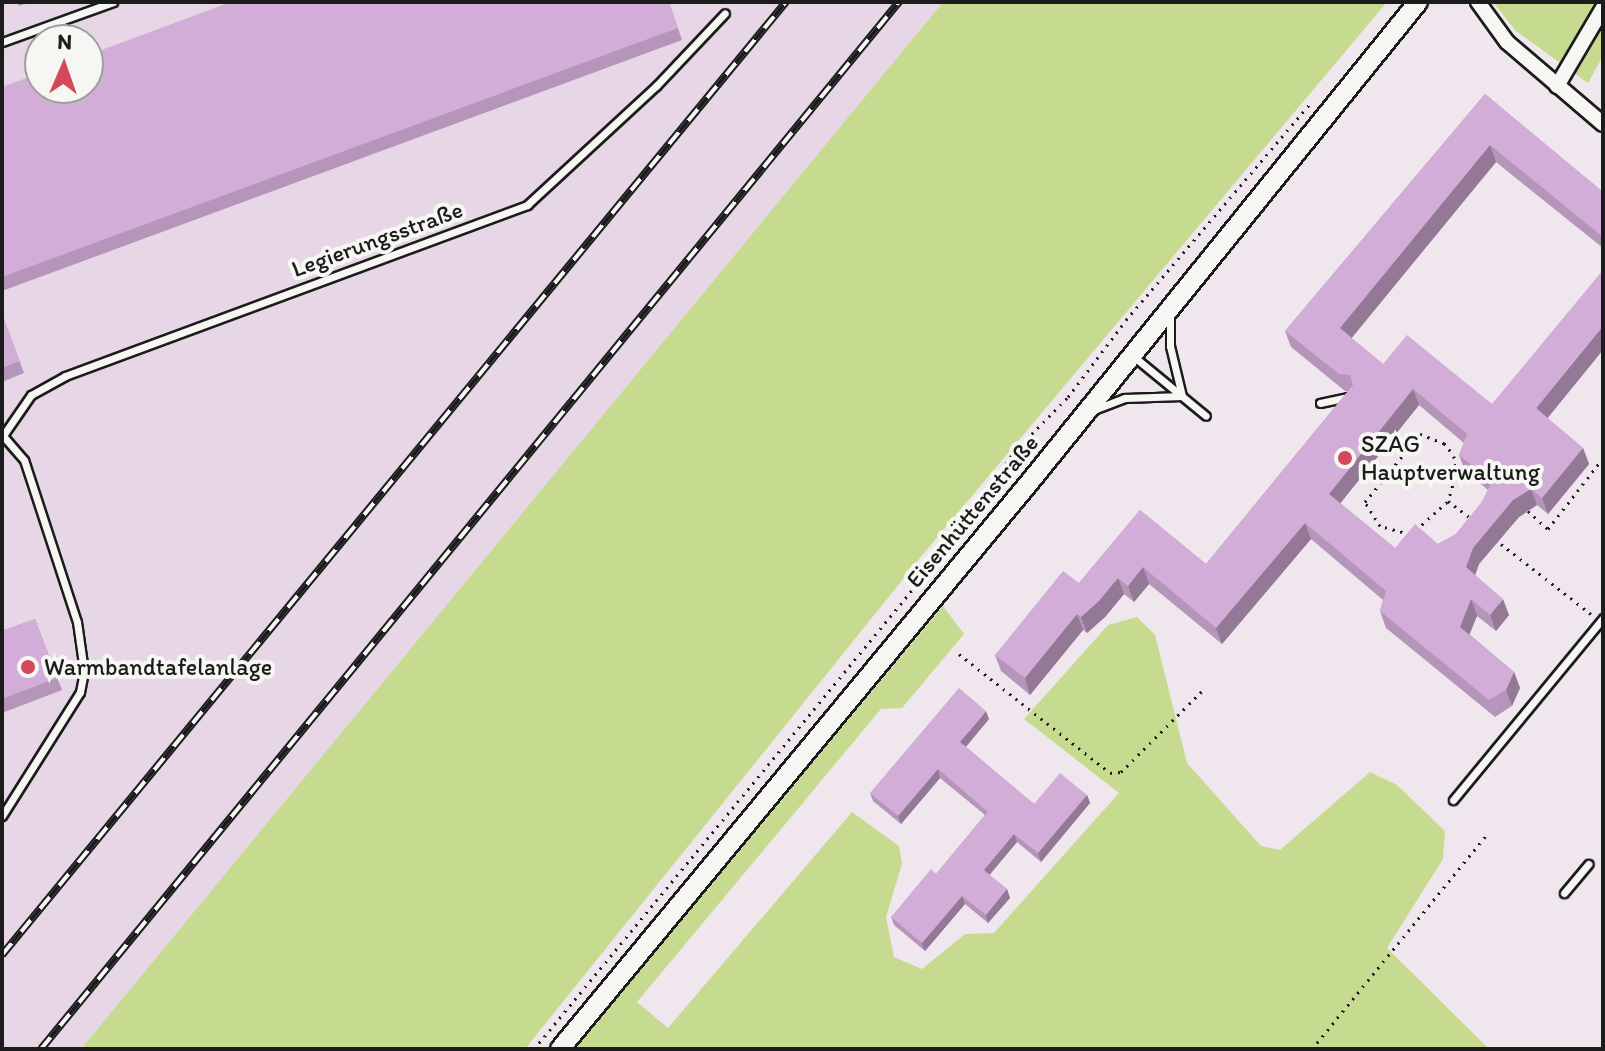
<!DOCTYPE html>
<meta charset="utf-8">
<style>
body{margin:0}
#map{position:relative;width:1605px;height:1051px;overflow:hidden;background:#efe7ed;font-family:Itim,sans-serif}
div>[style]{position:absolute}
.built>*{inset:0;background:#e6d6e6}
.green>*{inset:0;background:#c6db90}
.path>*{height:3px;margin-top:-1.5px;transform-origin:0;background:repeating-linear-gradient(90deg,#1c1c1c 0 2px,transparent 0 8px)}
.roads{filter:drop-shadow(2px 0 #1c1c1c) drop-shadow(-2px 0 #1c1c1c) drop-shadow(0 2px #1c1c1c) drop-shadow(0 -2px #1c1c1c)}
.service>*{height:7px;margin:-3.5px;padding:0 3.5px;transform-origin:3.5px;border-radius:3.5px;background:#f6f6f2}
.minor>*{height:14px;margin:-7px;padding:0 7px;transform-origin:7px;border-radius:7px;background:#f6f6f2}
.tertiary>*{height:18px;margin:-9px;padding:0 9px;transform-origin:9px;border-radius:9px;background:#f6f6f2}
.rail>*{height:8px;margin-top:-4px;transform-origin:0;background:repeating-linear-gradient(90deg,#f6f6f2 0 15px,#1c1c1c 0 30px);box-sizing:border-box;border-block:2px solid #1c1c1c}
.wall>*{inset:0;background:#b595b9}
.shaded-wall>*{inset:0;background:#937996}
.building>*{inset:0;background:#d2add7}
.dots>*{width:22px;height:22px;translate:-50% -50%;box-sizing:border-box;border:4px solid #f6f6f2;border-radius:50%}
span{translate:-50% -50%;white-space:nowrap;text-align:center;line-height:1.15;-webkit-text-stroke:8px #f6f6f2;paint-order:stroke}
.street-label{font-size:24px;color:#1c1c1c}
.poi-label{font-size:24px;color:#1c1c1c}
.left{translate:0 -50%;text-align:left}
.frame{position:absolute;inset:0;border:4px solid #1c1c1c;pointer-events:none}
.north{position:absolute;left:24px;top:24px;width:80px;height:80px;box-sizing:border-box;background:#f6f6f2;border:2px solid #9f9f9c;border-radius:50%;rotate:2deg;font-size:22px;font-weight:700;line-height:32px;text-align:center;color:#1c1c1c}
.north::after{content:'';display:block;margin:auto;width:28px;height:36px;background:#d1495b;clip-path:polygon(50% 0,100% 100%,50% 72%,0 100%)}
</style>
<div id="map">
<div class="built">
<div style="clip-path:polygon(evenodd,2px 2px,943px 2px,81px 1049px,2px 1049px,2px 2px,40px 40px,88px 40px,88px 88px,40px 88px,40px 40px)"></div>
</div>
<div class="green">
<div style="clip-path:polygon(943px 2px,1387px 2px,924px 553px,525px 1049px,81px 1049px)"></div>
<div style="clip-path:polygon(1493px 2px,1603px 2px,1603px 56px,1588px 83px,1516px 31px)"></div>
<div style="clip-path:polygon(943px 606px,964px 634px,902px 708px,881px 709px,637px 1002px,668px 1028px,852px 812px,899px 846px,902px 864px,886px 917px,894px 957px,922px 969px,965px 934px,994px 933px,1119px 793px,1024px 719px,1108px 625px,1137px 617px,1155px 635px,1187px 763px,1261px 846px,1280px 850px,1370px 772px,1397px 785px,1445px 831px,1443px 859px,1387px 948px,1489px 1049px,575px 1049px)"></div>
</div>
<div class="path">
<div style="left:1528px;top:511px;width:27px;rotate:42deg"></div>
<div style="left:1548px;top:529px;width:90px;rotate:-52.2deg"></div>
<div style="left:1416px;top:530px;width:43px;rotate:-42.2deg"></div>
<div style="left:1410px;top:534px;width:31px;rotate:-165deg"></div>
<div style="left:1380px;top:526px;width:28px;rotate:-122deg"></div>
<div style="left:1365px;top:502px;width:87px;rotate:-51deg"></div>
<div style="left:1420px;top:434px;width:26px;rotate:21deg"></div>
<div style="left:1444px;top:443px;width:16px;rotate:52deg"></div>
<div style="left:1454px;top:456px;width:22px;rotate:87deg"></div>
<div style="left:1455px;top:478px;width:24px;rotate:107deg"></div>
<div style="left:1448px;top:501px;width:30px;rotate:37deg"></div>
<div style="left:1501px;top:544px;width:114px;rotate:37.9deg"></div>
<div style="left:959px;top:654px;width:192px;rotate:38.2deg"></div>
<div style="left:1110px;top:773px;width:11px;rotate:-5deg"></div>
<div style="left:1121px;top:772px;width:120px;rotate:-45deg"></div>
<div style="left:534px;top:1049px;width:640px;rotate:-50.52deg"></div>
<div style="left:941px;top:555px;width:128px;rotate:-54.6deg"></div>
<div style="left:1015px;top:451px;width:76px;rotate:-45.5deg"></div>
<div style="left:1068px;top:397px;width:96px;rotate:-53deg"></div>
<div style="left:1126px;top:320px;width:284px;rotate:-49.6deg"></div>
<div style="left:1312px;top:1049px;width:280px;rotate:-50.8deg"></div>
</div>
<div class="roads">
<div class="service">
<div style="left:2px;top:42px;width:118px;rotate:-19.8deg"></div>
<div style="left:1133px;top:356px;width:94px;rotate:39.4deg"></div>
<div style="left:1320px;top:403px;width:30px;rotate:-12deg"></div>
<div style="left:1096px;top:409px;width:31px;rotate:-21deg"></div>
<div style="left:1125px;top:398px;width:57px;rotate:-2deg"></div>
<div style="left:1182px;top:396px;width:51px;rotate:-103.5deg"></div>
<div style="left:1170px;top:346px;width:29px;rotate:-90deg"></div>
<div style="left:2px;top:437px;width:51px;rotate:-55.4deg"></div>
<div style="left:31px;top:395px;width:39px;rotate:-29deg"></div>
<div style="left:65px;top:376px;width:493px;rotate:-20.3deg"></div>
<div style="left:527px;top:205px;width:176px;rotate:-42.7deg"></div>
<div style="left:656px;top:86px;width:100px;rotate:-46.6deg"></div>
<div style="left:1453px;top:800px;width:236px;rotate:-50.5deg"></div>
<div style="left:2px;top:816px;width:146px;rotate:-57.8deg"></div>
<div style="left:80px;top:692px;width:21px;rotate:-79deg"></div>
<div style="left:84px;top:671px;width:49px;rotate:-98.1deg"></div>
<div style="left:77px;top:622px;width:170px;rotate:-108.1deg"></div>
<div style="left:24px;top:460px;width:32px;rotate:-131deg"></div>
<div style="left:1564px;top:893px;width:38px;rotate:-50deg"></div>
</div>
<div class="minor">
<div style="left:1478px;top:2px;width:49px;rotate:54.1deg"></div>
<div style="left:1507px;top:42px;width:126px;rotate:40.5deg"></div>
<div style="left:1557px;top:86px;width:91px;rotate:-59.5deg"></div>
</div>
<div class="tertiary">
<div style="left:560px;top:1049px;width:741px;rotate:-50.36deg"></div>
<div style="left:1033px;top:478px;width:612px;rotate:-51.03deg"></div>
</div>
</div>
<div class="rail">
<div style="left:2px;top:955px;width:1234px;rotate:-50.56deg"></div>
<div style="left:41px;top:1049px;width:1354px;rotate:-50.67deg"></div>
</div>
<div class="wall">
<div style="clip-path:polygon(18px 2px,30px 2px,19px 6px)"></div>
<div style="clip-path:polygon(669px 2px,682px 40px,2px 291px,2px 87px)"></div>
<div style="clip-path:polygon(evenodd,1485px 94px,1603px 192px,1603px 248px,1496px 162px,1351px 338px,1383px 364px,1492px 404px,1547px 418px,1583px 448px,1589px 464px,1548px 514px,1537px 505px,1519px 517px,1479px 564px,1475px 575px,1509px 615px,1496px 631px,1477px 616px,1469px 634px,1514px 672px,1520px 688px,1512px 706px,1495px 717px,1386px 628px,1380px 611px,1383px 600px,1311px 539px,1222px 644px,1149px 584px,1134px 602px,1124px 594px,1105px 617px,1087px 633px,1083px 630px,1030px 695px,1001px 671px,995px 655px,1079px 583px,1140px 510px,1206px 564px,1348px 391px,1345px 391px,1291px 347px,1285px 331px,1485px 94px,1419px 405px,1464px 443px,1459px 455px,1465px 471px,1488px 490px,1482px 502px,1456px 534px,1438px 544px,1395px 548px,1340px 503px,1419px 405px)"></div>
<div style="clip-path:polygon(2px 314px,24px 373px,2px 382px)"></div>
<div style="clip-path:polygon(35px 619px,62px 690px,2px 713px,2px 631px)"></div>
<div style="clip-path:polygon(989px 719px,966px 747px,1034px 804px,1087px 795px,1090px 803px,1041px 862px,1017px 842px,989px 875px,1007px 889px,1010px 898px,988px 923px,965px 904px,925px 951px,894px 925px,891px 917px,936px 874px,985px 815px,940px 778px,901px 824px,873px 801px,870px 793px)"></div>
</div>
<div class="shaded-wall">
<div style="clip-path:polygon(1490px 145px,1496px 162px,1346px 345px,1340px 328px)"></div>
<div style="clip-path:polygon(1603px 326px,1603px 350px,1542px 425px,1536px 408px)"></div>
<div style="clip-path:polygon(1413px 389px,1419px 405px,1335px 510px,1329px 494px)"></div>
<div style="clip-path:polygon(1583px 448px,1589px 464px,1548px 514px,1542px 498px)"></div>
<div style="clip-path:polygon(1531px 489px,1537px 505px,1519px 517px,1479px 564px,1472px 584px,1466px 567px,1473px 548px,1513px 500px)"></div>
<div style="clip-path:polygon(1305px 523px,1311px 539px,1222px 644px,1216px 628px)"></div>
<div style="clip-path:polygon(1143px 567px,1149px 584px,1134px 602px,1128px 586px)"></div>
<div style="clip-path:polygon(1118px 578px,1124px 594px,1105px 617px,1087px 633px,1081px 617px)"></div>
<div style="clip-path:polygon(1471px 599px,1477px 616px,1466px 643px,1460px 627px)"></div>
<div style="clip-path:polygon(1503px 599px,1509px 615px,1496px 631px,1490px 615px)"></div>
<div style="clip-path:polygon(1077px 614px,1083px 630px,1030px 695px,1025px 678px)"></div>
<div style="clip-path:polygon(1514px 672px,1520px 688px,1512px 706px,1506px 690px)"></div>
<div style="clip-path:polygon(986px 711px,989px 719px,963px 750px,960px 742px)"></div>
<div style="clip-path:polygon(938px 769px,940px 778px,901px 824px,898px 816px)"></div>
<div style="clip-path:polygon(1087px 795px,1090px 803px,1041px 862px,1038px 853px)"></div>
<div style="clip-path:polygon(1014px 834px,1017px 842px,987px 878px,984px 870px)"></div>
<div style="clip-path:polygon(1007px 889px,1010px 898px,988px 923px,986px 915px)"></div>
<div style="clip-path:polygon(962px 896px,965px 904px,925px 951px,922px 943px)"></div>
</div>
<div class="building">
<div style="clip-path:polygon(231px 2px,669px 2px,678px 28px,2px 277px,2px 87px,40px 73px,40px 88px,88px 88px,88px 55px)"></div>
<div style="clip-path:polygon(evenodd,1485px 94px,1603px 192px,1603px 237px,1490px 145px,1340px 328px,1383px 364px,1407px 335px,1492px 404px,1603px 270px,1603px 326px,1536px 408px,1583px 448px,1542px 498px,1531px 489px,1513px 500px,1473px 548px,1466px 567px,1503px 599px,1490px 615px,1471px 599px,1460px 627px,1514px 672px,1506px 690px,1489px 700px,1380px 611px,1386px 591px,1305px 523px,1216px 628px,1143px 567px,1128px 586px,1118px 578px,1099px 601px,1081px 617px,1077px 614px,1025px 678px,995px 655px,1063px 571px,1079px 583px,1140px 510px,1206px 564px,1353px 385px,1350px 375px,1339px 374px,1285px 331px,1485px 94px,1413px 389px,1467px 434px,1459px 455px,1492px 482px,1482px 502px,1456px 534px,1438px 544px,1415px 524px,1395px 548px,1329px 494px,1413px 389px)"></div>
<div style="clip-path:polygon(2px 314px,20px 361px,2px 368px)"></div>
<div style="clip-path:polygon(35px 619px,57px 678px,2px 699px,2px 631px)"></div>
<div style="clip-path:polygon(959px 688px,986px 711px,960px 742px,1034px 804px,1060px 773px,1087px 795px,1038px 853px,1014px 834px,984px 870px,1007px 889px,986px 915px,962px 896px,922px 943px,891px 917px,931px 869px,936px 874px,988px 812px,938px 769px,898px 816px,870px 793px)"></div>
</div>
<div class="dots">
<div style="left:1345px;top:458px;background:#d1495b"></div>
<div style="left:28px;top:667px;background:#d1495b"></div>
</div>
<div class="street-label">
<span style="left:377px;top:239px;rotate:-20deg">Legierungsstraße</span>
<span style="left:972px;top:511px;rotate:-50deg">Eisenhüttenstraße</span>
</div>
<div class="poi-label">
<span class="left" style="left:1361px;top:458px">SZAG<br>Hauptverwaltung</span>
<span class="left" style="left:44px;top:667px">Warmbandtafelanlage</span>
</div>
<div class="frame"></div>
<div class="north">N</div>
</div>
